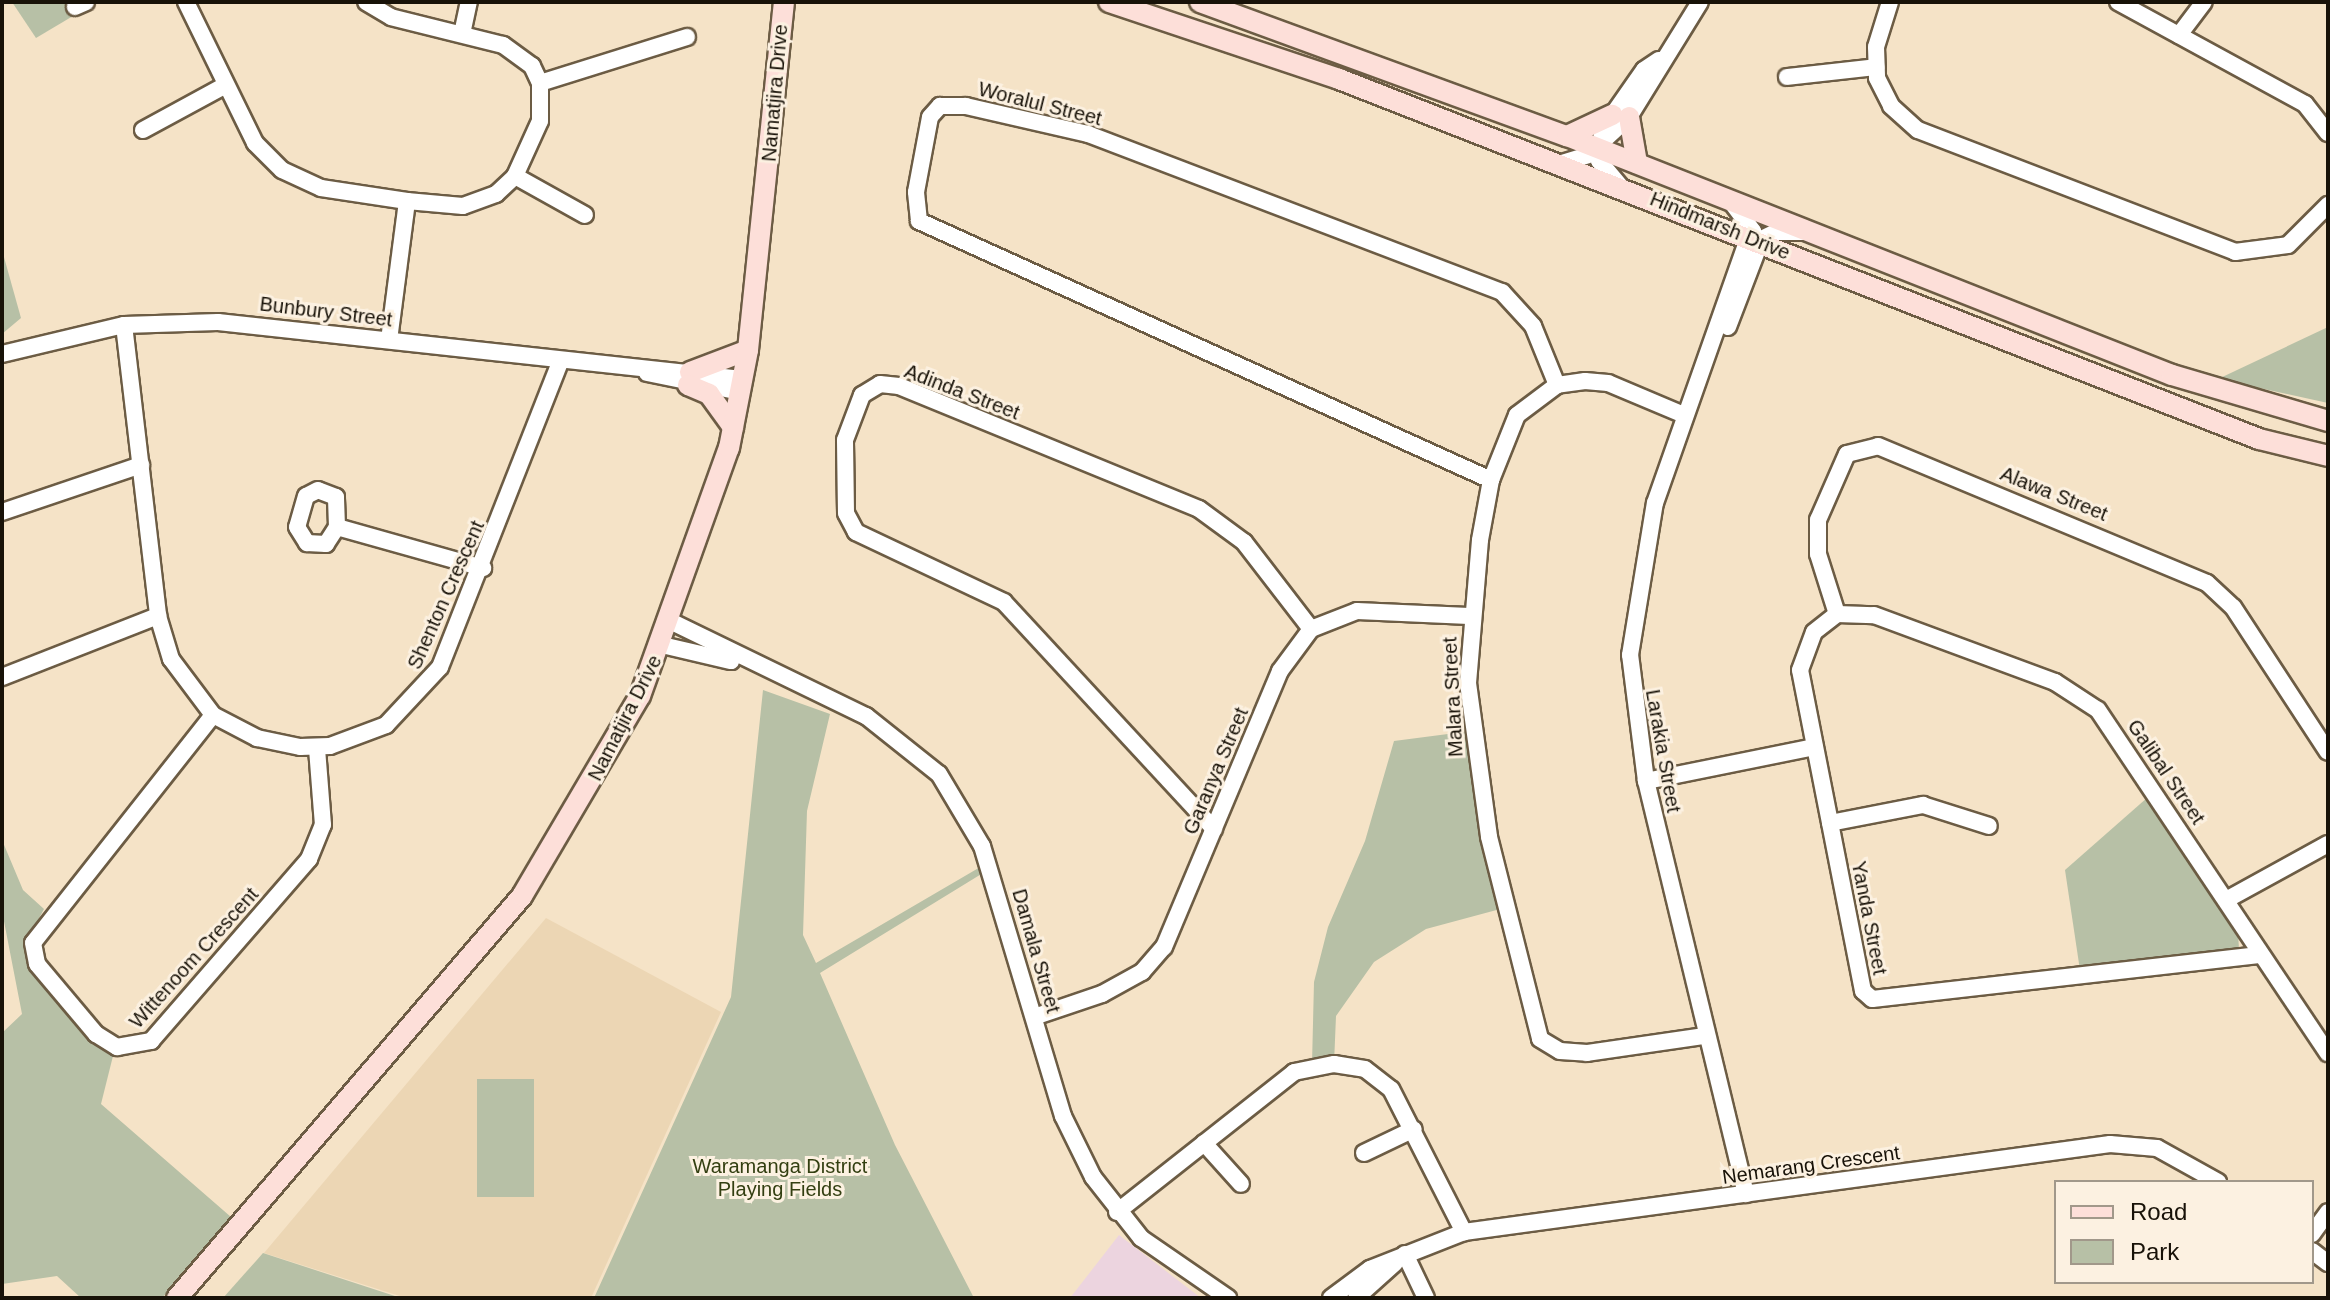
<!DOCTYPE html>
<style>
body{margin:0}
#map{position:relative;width:2330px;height:1300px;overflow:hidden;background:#f5e3c7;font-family:Helvetica,sans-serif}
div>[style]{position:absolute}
.commercial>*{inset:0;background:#ecd4df}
.built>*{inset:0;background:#ecd6b4}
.green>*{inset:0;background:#b7c0a6}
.roads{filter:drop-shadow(2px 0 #6c5c44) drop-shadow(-2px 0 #6c5c44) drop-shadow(0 2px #6c5c44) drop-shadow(0 -2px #6c5c44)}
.minor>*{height:16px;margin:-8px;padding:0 8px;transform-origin:8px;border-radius:8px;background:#fff}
.major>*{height:20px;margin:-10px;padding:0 10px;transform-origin:10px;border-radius:10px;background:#fddfd9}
span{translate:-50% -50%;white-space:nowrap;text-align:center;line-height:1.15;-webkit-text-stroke:6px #fcf1e1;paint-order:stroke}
.street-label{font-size:20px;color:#181208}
.park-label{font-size:20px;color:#333f11}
.frame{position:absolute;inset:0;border:4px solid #181208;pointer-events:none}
.legend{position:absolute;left:2054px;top:1180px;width:260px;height:104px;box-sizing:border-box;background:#fcf1e1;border:2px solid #a1988a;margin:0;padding:10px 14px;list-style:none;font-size:24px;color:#181208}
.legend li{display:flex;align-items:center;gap:16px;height:40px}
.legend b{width:40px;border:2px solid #a1988a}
</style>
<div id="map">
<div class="commercial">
<div style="clip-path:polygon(1119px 1235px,1201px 1298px,1070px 1298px)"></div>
</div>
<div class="built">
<div style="clip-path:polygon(546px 918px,721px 1012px,591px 1298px,406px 1298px,264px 1253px)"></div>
</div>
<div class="green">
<div style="clip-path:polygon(12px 2px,68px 3px,73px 16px,36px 38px)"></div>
<div style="clip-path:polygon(2px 250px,21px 318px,2px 334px)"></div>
<div style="clip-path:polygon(2328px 327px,2328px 403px,2218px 379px)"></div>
<div style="clip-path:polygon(763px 690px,830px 714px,807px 811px,803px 935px,816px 963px,982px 866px,983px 873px,820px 973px,895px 1145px,974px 1298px,594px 1298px,731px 997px)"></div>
<div style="clip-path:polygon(1471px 731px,1504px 908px,1426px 929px,1374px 962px,1336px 1016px,1334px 1064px,1312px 1064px,1314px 982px,1328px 927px,1365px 841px,1394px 741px)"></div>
<div style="clip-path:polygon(2156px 790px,2238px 933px,2239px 949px,2231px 956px,2081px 977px,2065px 870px)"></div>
<div style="clip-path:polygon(2px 840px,23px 890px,44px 909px,28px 939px,114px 1052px,101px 1104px,231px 1217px,162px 1298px,81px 1298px,57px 1276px,2px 1284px,2px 1033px,22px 1014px,2px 911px)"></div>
<div style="clip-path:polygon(477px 1079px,534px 1079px,534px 1197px,477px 1197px)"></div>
<div style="clip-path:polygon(263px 1253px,401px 1298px,223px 1298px)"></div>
</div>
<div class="roads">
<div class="minor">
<div style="left:186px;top:2px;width:157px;rotate:63.9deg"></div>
<div style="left:255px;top:143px;width:38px;rotate:45deg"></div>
<div style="left:282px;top:170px;width:43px;rotate:24.8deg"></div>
<div style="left:321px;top:188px;width:87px;rotate:8.6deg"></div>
<div style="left:407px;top:201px;width:56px;rotate:5.1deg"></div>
<div style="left:463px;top:206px;width:35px;rotate:-20deg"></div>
<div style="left:496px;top:194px;width:26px;rotate:-43deg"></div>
<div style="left:515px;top:176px;width:60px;rotate:-65.6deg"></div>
<div style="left:540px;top:121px;width:38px;rotate:-90deg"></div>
<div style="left:540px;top:83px;width:19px;rotate:-115deg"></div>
<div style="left:532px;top:66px;width:36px;rotate:-144deg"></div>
<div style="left:503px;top:45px;width:115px;rotate:-166deg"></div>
<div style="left:391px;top:17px;width:29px;rotate:-149deg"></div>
<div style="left:1890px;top:2px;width:47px;rotate:107.3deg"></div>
<div style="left:1876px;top:47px;width:31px;rotate:88deg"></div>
<div style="left:1877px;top:78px;width:31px;rotate:63deg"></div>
<div style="left:1891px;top:106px;width:36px;rotate:42deg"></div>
<div style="left:1918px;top:130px;width:340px;rotate:21deg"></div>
<div style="left:2235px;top:252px;width:53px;rotate:-7.5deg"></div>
<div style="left:2288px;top:245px;width:57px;rotate:-45deg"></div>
<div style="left:2118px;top:2px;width:213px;rotate:28.6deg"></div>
<div style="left:2305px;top:104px;width:37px;rotate:52deg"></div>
<div style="left:75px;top:7px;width:12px;rotate:-24deg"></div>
<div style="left:462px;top:34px;width:33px;rotate:-78deg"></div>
<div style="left:2179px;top:35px;width:41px;rotate:-52.9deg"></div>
<div style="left:1787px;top:77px;width:90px;rotate:-6.4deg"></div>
<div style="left:540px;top:83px;width:154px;rotate:-17.4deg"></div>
<div style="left:143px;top:130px;width:94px;rotate:-28.5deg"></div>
<div style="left:1559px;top:164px;width:30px;rotate:-17deg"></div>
<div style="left:1588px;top:155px;width:56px;rotate:-42.8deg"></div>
<div style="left:1629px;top:117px;width:135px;rotate:-58.3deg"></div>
<div style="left:515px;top:176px;width:80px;rotate:29.1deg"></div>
<div style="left:1621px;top:187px;width:34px;rotate:-130deg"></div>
<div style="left:1599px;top:161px;width:31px;rotate:-84deg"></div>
<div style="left:1602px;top:130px;width:73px;rotate:-55deg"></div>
<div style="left:1644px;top:70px;width:18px;rotate:-34deg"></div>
<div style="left:124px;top:325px;width:293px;rotate:83.3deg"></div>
<div style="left:158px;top:616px;width:45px;rotate:73.2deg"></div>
<div style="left:171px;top:659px;width:70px;rotate:53.1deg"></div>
<div style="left:213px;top:715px;width:50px;rotate:27.6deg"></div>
<div style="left:257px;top:738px;width:44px;rotate:11.8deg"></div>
<div style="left:300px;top:747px;width:30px;rotate:-2deg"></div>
<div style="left:330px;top:746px;width:60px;rotate:-20.6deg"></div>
<div style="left:386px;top:725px;width:79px;rotate:-47deg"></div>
<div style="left:440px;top:667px;width:328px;rotate:-68.5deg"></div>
<div style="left:1728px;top:327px;width:81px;rotate:-69.1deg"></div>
<div style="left:1757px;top:251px;width:20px;rotate:-101deg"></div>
<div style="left:1753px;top:231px;width:38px;rotate:-127deg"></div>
<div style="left:389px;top:340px;width:140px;rotate:-82.6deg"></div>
<div style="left:2px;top:354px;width:125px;rotate:-13.4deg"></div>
<div style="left:124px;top:325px;width:94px;rotate:-1.8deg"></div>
<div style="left:218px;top:322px;width:527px;rotate:6.21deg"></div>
<div style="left:647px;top:373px;width:95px;rotate:11.5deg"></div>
<div style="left:1684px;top:415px;width:82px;rotate:-157.2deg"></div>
<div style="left:1608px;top:383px;width:23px;rotate:-175deg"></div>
<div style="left:1585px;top:381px;width:28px;rotate:172deg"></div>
<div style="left:1557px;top:385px;width:50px;rotate:143.1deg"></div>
<div style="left:1517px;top:415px;width:70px;rotate:111.8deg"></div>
<div style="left:1491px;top:480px;width:61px;rotate:100.4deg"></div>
<div style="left:1480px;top:540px;width:144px;rotate:94.8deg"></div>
<div style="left:1468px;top:683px;width:155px;rotate:82.2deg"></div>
<div style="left:1489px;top:837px;width:208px;rotate:75.8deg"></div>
<div style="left:1540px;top:1039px;width:23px;rotate:31deg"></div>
<div style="left:1560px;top:1051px;width:27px;rotate:4deg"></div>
<div style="left:1587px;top:1053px;width:118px;rotate:-8.3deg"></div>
<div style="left:1491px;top:480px;width:628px;rotate:-155.64deg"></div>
<div style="left:919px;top:221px;width:29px;rotate:-96deg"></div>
<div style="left:916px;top:192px;width:76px;rotate:-79.4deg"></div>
<div style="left:930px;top:117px;width:15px;rotate:-48deg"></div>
<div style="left:940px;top:106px;width:26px"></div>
<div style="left:966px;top:106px;width:125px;rotate:12.9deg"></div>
<div style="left:1088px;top:134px;width:443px;rotate:20.9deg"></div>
<div style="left:1502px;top:292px;width:46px;rotate:47.6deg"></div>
<div style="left:1533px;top:326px;width:64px;rotate:67.9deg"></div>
<div style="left:2px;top:512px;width:147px;rotate:-18.7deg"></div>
<div style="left:337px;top:527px;width:30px;rotate:-92deg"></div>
<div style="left:336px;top:497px;width:19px;rotate:-159deg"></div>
<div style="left:318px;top:490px;width:13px;rotate:153deg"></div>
<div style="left:306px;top:496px;width:32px;rotate:106deg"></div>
<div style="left:297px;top:527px;width:19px;rotate:58deg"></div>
<div style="left:307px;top:543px;width:19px;rotate:3deg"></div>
<div style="left:326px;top:544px;width:20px;rotate:-57deg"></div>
<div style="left:337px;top:527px;width:152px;rotate:15.7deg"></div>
<div style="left:1837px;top:614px;width:63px;rotate:-107.6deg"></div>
<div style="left:1818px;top:554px;width:34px;rotate:-90deg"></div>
<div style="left:1818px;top:520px;width:72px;rotate:-66.3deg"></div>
<div style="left:1847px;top:454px;width:32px;rotate:-14deg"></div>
<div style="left:1878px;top:446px;width:356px;rotate:22.6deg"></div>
<div style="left:2207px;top:583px;width:35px;rotate:43deg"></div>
<div style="left:2233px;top:607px;width:173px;rotate:56.8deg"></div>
<div style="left:670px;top:621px;width:218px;rotate:25.9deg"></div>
<div style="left:866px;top:716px;width:93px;rotate:38.5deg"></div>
<div style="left:939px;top:774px;width:84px;rotate:59.2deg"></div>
<div style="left:982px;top:846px;width:282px;rotate:73.3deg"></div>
<div style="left:1063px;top:1116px;width:68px;rotate:63.8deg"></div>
<div style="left:1093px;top:1177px;width:78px;rotate:51.8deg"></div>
<div style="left:1141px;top:1238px;width:106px;rotate:34.6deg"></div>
<div style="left:662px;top:645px;width:71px;rotate:13.1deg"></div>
<div style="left:2px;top:677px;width:168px;rotate:-21.4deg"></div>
<div style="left:213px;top:715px;width:290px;rotate:128.3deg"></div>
<div style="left:33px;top:943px;width:21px;rotate:79deg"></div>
<div style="left:37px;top:964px;width:92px;rotate:49.9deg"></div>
<div style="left:96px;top:1034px;width:25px;rotate:32deg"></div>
<div style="left:117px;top:1047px;width:35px;rotate:-10deg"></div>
<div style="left:151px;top:1041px;width:241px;rotate:-49deg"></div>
<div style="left:309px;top:859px;width:37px;rotate:-68deg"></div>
<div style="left:323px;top:825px;width:77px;rotate:-94.5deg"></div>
<div style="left:1646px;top:781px;width:172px;rotate:-11.4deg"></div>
<div style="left:1830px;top:823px;width:95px;rotate:-11deg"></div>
<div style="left:1923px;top:805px;width:69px;rotate:17.7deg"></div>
<div style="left:1214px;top:829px;width:309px;rotate:-132.8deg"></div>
<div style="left:1004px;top:602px;width:164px;rotate:-154.7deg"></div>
<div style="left:856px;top:532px;width:21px;rotate:-118deg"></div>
<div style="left:846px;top:513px;width:73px;rotate:-90.8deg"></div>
<div style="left:845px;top:440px;width:48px;rotate:-69.3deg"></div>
<div style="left:862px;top:395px;width:21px;rotate:-31deg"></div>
<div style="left:880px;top:384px;width:19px;rotate:6deg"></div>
<div style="left:899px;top:386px;width:324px;rotate:22.3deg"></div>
<div style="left:1199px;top:509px;width:56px;rotate:36.3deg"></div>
<div style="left:1244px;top:542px;width:110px;rotate:52.4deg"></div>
<div style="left:2226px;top:900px;width:116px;rotate:-28.8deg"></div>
<div style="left:2259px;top:955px;width:389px;rotate:173.5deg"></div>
<div style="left:1872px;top:999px;width:12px;rotate:-138deg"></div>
<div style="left:1863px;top:991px;width:327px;rotate:-101.1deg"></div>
<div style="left:1800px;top:670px;width:40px;rotate:-69.8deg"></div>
<div style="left:1814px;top:632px;width:29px;rotate:-38deg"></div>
<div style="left:1837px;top:614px;width:37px;rotate:2deg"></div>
<div style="left:1874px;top:615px;width:193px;rotate:20.3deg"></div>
<div style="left:2055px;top:682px;width:51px;rotate:33.1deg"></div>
<div style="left:2098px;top:710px;width:413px;rotate:56.2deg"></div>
<div style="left:1034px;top:1017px;width:72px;rotate:-18.7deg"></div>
<div style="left:1102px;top:994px;width:46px;rotate:-28.8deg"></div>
<div style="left:1142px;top:972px;width:33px;rotate:-49deg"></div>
<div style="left:1164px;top:947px;width:299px;rotate:-67.2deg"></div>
<div style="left:1280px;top:671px;width:52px;rotate:-53.6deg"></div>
<div style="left:1311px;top:629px;width:49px;rotate:-21.4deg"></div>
<div style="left:1357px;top:611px;width:112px;rotate:2.6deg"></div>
<div style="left:1204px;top:1143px;width:55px;rotate:47.9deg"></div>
<div style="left:1364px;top:1153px;width:55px;rotate:-25.6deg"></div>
<div style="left:1746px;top:1194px;width:425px;rotate:-103.6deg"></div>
<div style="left:1646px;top:781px;width:127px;rotate:-97.2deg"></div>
<div style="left:1630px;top:655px;width:154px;rotate:-80.7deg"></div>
<div style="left:1655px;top:503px;width:271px;rotate:-70.6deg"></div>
<div style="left:1745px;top:247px;width:34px;rotate:-26deg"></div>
<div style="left:1776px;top:232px;width:29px"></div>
<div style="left:1117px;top:1212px;width:226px;rotate:-38.3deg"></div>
<div style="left:1294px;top:1072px;width:41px;rotate:-11.3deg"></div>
<div style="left:1334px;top:1064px;width:31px;rotate:9deg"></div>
<div style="left:1365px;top:1069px;width:33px;rotate:38deg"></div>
<div style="left:1391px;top:1089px;width:161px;rotate:63deg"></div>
<div style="left:2312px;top:1234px;width:27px;rotate:-54deg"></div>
<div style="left:2312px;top:1251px;width:20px;rotate:37deg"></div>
<div style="left:1405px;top:1254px;width:49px;rotate:64.5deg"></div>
<div style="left:1331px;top:1298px;width:49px;rotate:-36.6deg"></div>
<div style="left:1370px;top:1269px;width:101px;rotate:-21.5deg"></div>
<div style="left:1464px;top:1232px;width:652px;rotate:-7.76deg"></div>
<div style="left:2110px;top:1144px;width:47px;rotate:4.9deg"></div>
<div style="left:2157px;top:1148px;width:70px;rotate:29.1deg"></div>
<div style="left:1356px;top:1298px;width:52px;rotate:-41.9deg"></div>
</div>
<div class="major">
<div style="left:1109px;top:2px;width:243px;rotate:18.5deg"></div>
<div style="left:1339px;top:79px;width:988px;rotate:21.37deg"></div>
<div style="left:2259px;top:439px;width:71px;rotate:13.8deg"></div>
<div style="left:1200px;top:2px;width:391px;rotate:20.1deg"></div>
<div style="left:1567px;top:136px;width:650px;rotate:21.56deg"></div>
<div style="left:2172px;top:375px;width:163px;rotate:16.4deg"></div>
<div style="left:1629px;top:117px;width:47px;rotate:80.1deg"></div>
<div style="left:1567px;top:136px;width:50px;rotate:-25deg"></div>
<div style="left:690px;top:372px;width:62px;rotate:-20.8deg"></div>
<div style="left:688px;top:385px;width:23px;rotate:23deg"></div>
<div style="left:709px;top:394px;width:41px;rotate:54deg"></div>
<div style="left:177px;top:1298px;width:530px;rotate:-49.36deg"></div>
<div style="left:522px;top:896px;width:232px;rotate:-59.5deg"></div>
<div style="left:640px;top:696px;width:263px;rotate:-70.3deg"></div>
<div style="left:729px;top:448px;width:100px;rotate:-79deg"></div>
<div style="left:748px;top:350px;width:350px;rotate:-84.1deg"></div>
</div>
</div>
<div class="street-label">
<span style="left:775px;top:93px;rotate:-85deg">Namatjira Drive</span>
<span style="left:1040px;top:104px;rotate:14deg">Woralul Street</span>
<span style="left:1720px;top:226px;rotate:22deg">Hindmarsh Drive</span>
<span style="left:326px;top:312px;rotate:7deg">Bunbury Street</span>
<span style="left:962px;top:392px;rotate:21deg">Adinda Street</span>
<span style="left:2054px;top:494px;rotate:22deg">Alawa Street</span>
<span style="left:446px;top:595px;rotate:-66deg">Shenton Crescent</span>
<span style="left:1453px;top:697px;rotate:-93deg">Malara Street</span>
<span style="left:625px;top:718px;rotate:-63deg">Namatjira Drive</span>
<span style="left:1663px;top:751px;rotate:80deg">Larakia Street</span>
<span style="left:1216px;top:771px;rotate:-67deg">Garanya Street</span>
<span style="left:2166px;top:772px;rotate:56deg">Galibal Street</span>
<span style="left:1869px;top:918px;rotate:79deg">Yanda Street</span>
<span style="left:1036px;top:951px;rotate:74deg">Damala Street</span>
<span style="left:194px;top:958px;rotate:-48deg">Wittenoom Crescent</span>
<span style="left:1811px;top:1165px;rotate:-8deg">Nemarang Crescent</span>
</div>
<div class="park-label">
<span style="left:780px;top:1178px">Waramanga District<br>Playing Fields</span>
</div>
<div class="frame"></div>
<ul class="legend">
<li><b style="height:10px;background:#fddfd9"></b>Road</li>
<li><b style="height:22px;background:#b7c0a6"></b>Park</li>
</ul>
</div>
